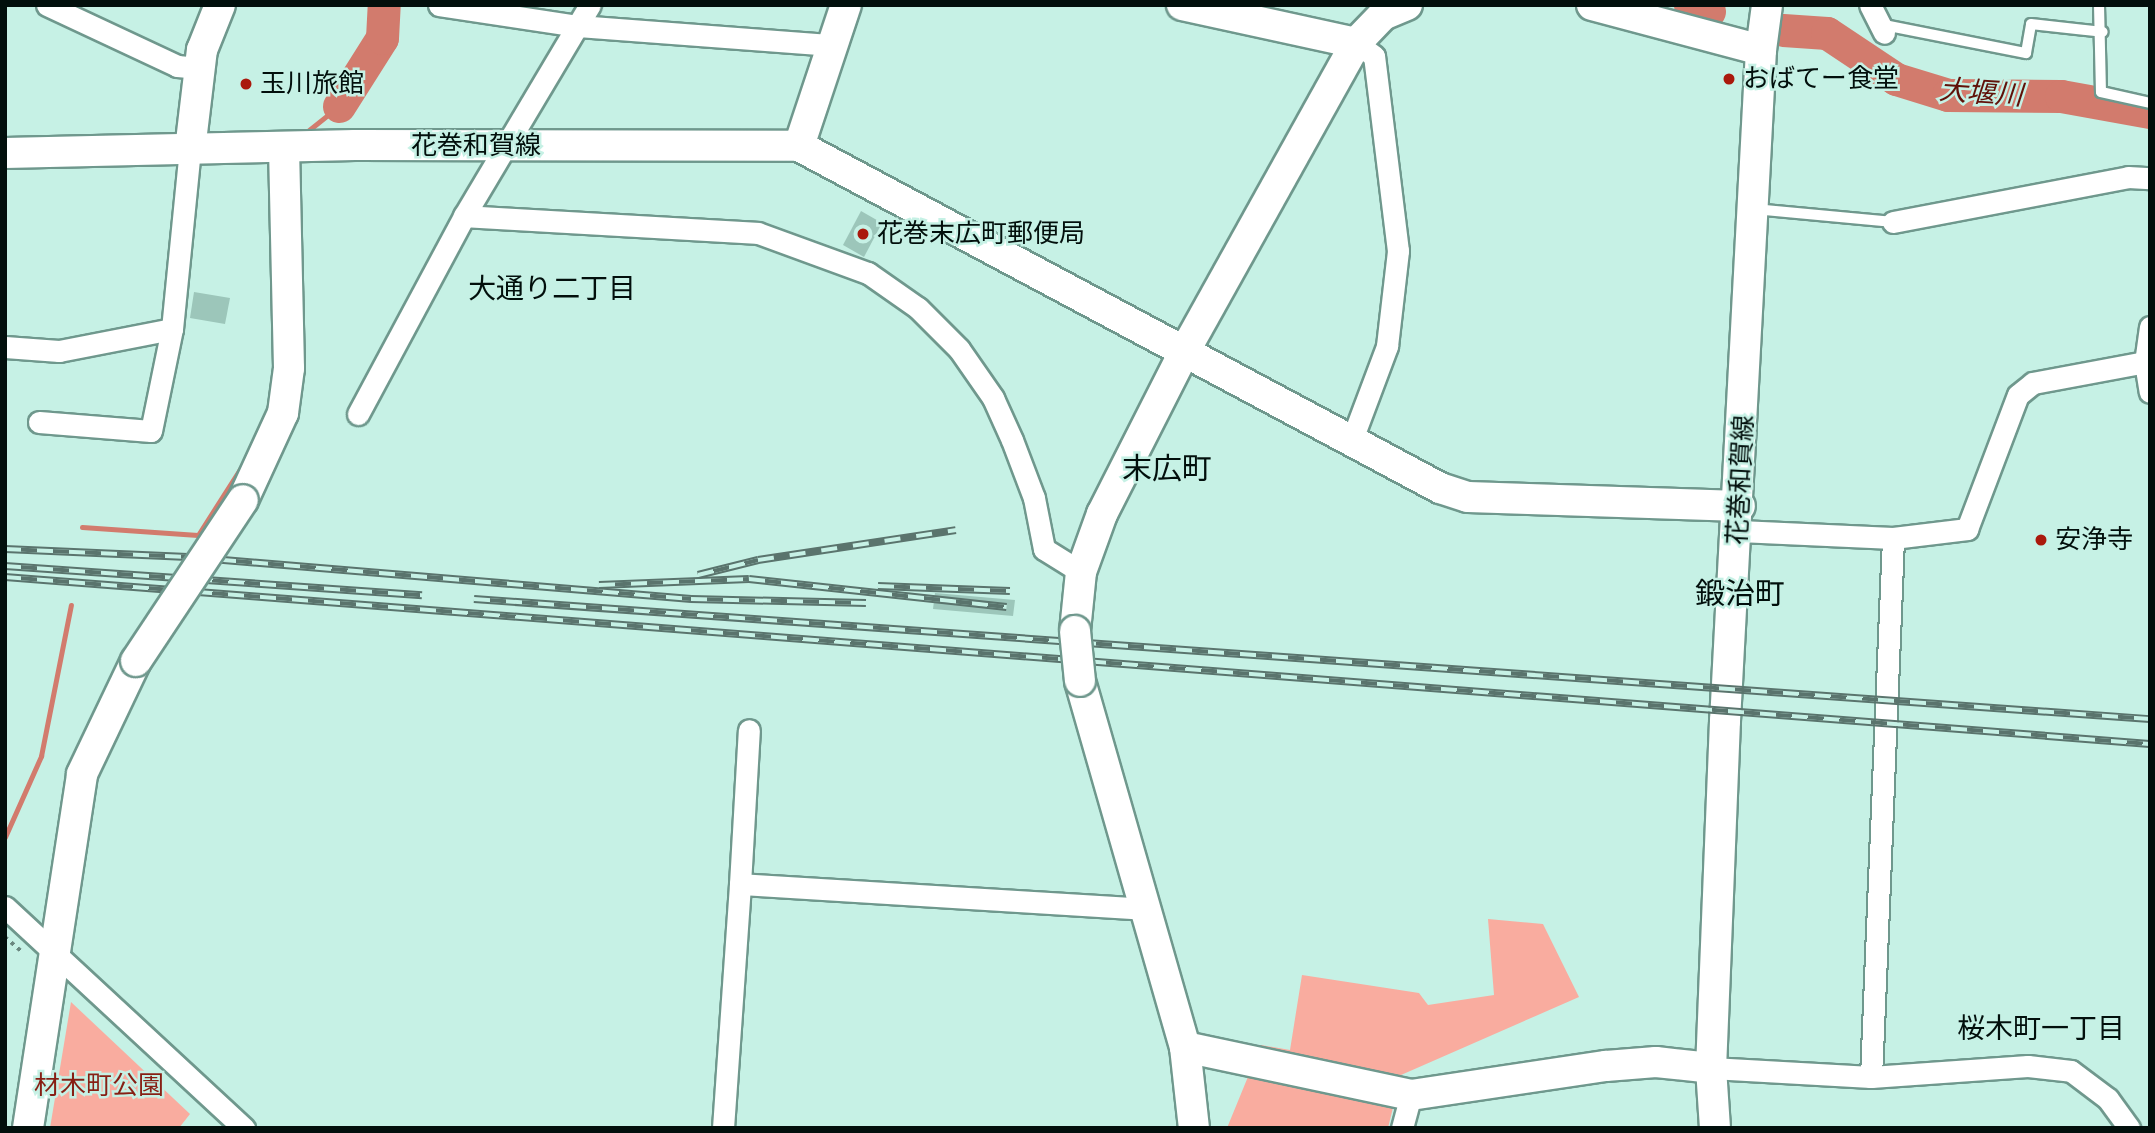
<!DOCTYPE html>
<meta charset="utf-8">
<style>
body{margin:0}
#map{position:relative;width:2155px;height:1133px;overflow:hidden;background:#c6f1e5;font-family:Cabin,"Noto Sans JP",sans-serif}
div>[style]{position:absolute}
.green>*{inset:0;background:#f9ac9f}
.stream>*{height:5px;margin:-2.5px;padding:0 2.5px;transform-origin:2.5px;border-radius:2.5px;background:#d27b6d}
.river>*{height:33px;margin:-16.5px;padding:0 16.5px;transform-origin:16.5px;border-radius:16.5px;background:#d27b6d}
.building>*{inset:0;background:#9cc6ba}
.path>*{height:3.5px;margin-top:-1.75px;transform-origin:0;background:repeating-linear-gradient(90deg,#6a877f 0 3.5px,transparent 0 8.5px)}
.roads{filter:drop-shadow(2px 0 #6f988d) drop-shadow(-2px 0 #6f988d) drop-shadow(0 2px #6f988d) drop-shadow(0 -2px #6f988d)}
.lane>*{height:10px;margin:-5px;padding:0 5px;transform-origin:5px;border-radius:5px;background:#fff}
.street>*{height:21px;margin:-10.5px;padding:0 10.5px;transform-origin:10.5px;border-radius:10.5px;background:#fff}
.secondary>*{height:30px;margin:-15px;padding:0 15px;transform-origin:15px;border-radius:15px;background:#fff}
.rail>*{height:8px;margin-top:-4px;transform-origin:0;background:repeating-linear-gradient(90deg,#c6f1e5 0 16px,#5a746d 0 32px);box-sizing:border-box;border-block:2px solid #5a746d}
.bridges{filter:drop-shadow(2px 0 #6f988d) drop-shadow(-2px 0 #6f988d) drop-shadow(0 2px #6f988d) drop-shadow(0 -2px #6f988d)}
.secondary-bridge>*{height:30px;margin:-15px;padding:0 15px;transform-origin:15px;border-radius:15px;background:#fff}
.dots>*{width:19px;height:19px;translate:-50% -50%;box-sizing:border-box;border:4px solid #c6f1e5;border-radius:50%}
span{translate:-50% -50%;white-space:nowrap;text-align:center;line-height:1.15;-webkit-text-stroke:5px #c6f1e5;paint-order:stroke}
.poi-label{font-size:26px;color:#020f0c}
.left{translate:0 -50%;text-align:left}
.street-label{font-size:26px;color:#020f0c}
.park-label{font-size:26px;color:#871f14}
.water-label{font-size:28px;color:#601109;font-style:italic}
.neighbourhood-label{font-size:28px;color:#020f0c}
.quarter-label{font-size:30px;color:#020f0c}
.frame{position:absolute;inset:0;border:7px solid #020f0c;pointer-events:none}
</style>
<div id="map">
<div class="green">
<div style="clip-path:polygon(1488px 919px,1543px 924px,1579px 997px,1401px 1075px,1388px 1128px,1227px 1128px,1261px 1045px,1290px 1050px,1302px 975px,1419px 993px,1428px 1005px,1494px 995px)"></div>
<div style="clip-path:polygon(71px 1002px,190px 1114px,179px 1128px,50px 1128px)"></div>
</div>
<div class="stream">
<div style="left:304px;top:134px;width:45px;rotate:-38.7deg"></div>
<div style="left:82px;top:527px;width:116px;rotate:3.9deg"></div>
<div style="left:198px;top:535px;width:91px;rotate:-57.5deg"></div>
<div style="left:5px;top:837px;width:89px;rotate:-66deg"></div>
<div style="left:41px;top:756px;width:154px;rotate:-78.8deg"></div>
</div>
<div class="river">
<div style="left:1690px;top:5px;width:20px;rotate:18deg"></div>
<div style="left:1783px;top:30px;width:44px;rotate:3.9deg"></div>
<div style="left:1827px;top:33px;width:83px;rotate:33.7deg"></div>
<div style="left:1896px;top:79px;width:54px;rotate:17.1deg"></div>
<div style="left:1948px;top:95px;width:113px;rotate:0.5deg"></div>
<div style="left:2061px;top:96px;width:90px;rotate:10.2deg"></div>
<div style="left:339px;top:106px;width:80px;rotate:-57.7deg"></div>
<div style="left:382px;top:38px;width:33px;rotate:-87deg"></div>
</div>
<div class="building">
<div style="clip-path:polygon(861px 211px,882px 223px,864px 257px,843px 245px)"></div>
<div style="clip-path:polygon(194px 292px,230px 298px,225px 324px,190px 318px)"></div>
<div style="clip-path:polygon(935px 593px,1015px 600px,1013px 616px,933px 609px)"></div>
</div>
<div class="path">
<div style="left:5px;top:937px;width:23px;rotate:41deg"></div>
</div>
<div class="roads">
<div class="lane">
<div style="left:2099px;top:5px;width:87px;rotate:88.7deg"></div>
<div style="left:2101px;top:92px;width:50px;rotate:12.7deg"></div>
<div style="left:1879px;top:24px;width:150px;rotate:11.2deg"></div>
<div style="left:2026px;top:53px;width:29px;rotate:-80deg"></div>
<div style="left:2031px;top:24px;width:72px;rotate:6.3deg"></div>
<div style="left:1754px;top:209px;width:140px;rotate:5.3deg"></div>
</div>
<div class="street">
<div style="left:47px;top:5px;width:144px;rotate:25.1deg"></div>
<div style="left:177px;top:66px;width:23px;rotate:5deg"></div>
<div style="left:439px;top:5px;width:141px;rotate:8.6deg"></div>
<div style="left:578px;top:26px;width:255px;rotate:4.3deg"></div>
<div style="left:1870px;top:5px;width:31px;rotate:63deg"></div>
<div style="left:464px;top:216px;width:294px;rotate:3.3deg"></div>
<div style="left:758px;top:233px;width:117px;rotate:20deg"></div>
<div style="left:868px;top:273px;width:61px;rotate:35deg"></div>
<div style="left:918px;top:308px;width:58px;rotate:45deg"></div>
<div style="left:959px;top:349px;width:60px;rotate:55.2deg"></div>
<div style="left:993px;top:398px;width:46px;rotate:65.7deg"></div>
<div style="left:1012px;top:440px;width:62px;rotate:69.2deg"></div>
<div style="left:1034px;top:498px;width:52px;rotate:78.9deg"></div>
<div style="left:1044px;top:549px;width:44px;rotate:31.9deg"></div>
<div style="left:1893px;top:222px;width:239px;rotate:-10.8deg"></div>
<div style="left:2128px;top:177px;width:22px;rotate:3deg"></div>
<div style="left:2150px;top:327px;width:35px;rotate:98deg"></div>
<div style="left:2145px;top:362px;width:30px;rotate:81deg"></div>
<div style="left:5px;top:347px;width:54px;rotate:4.2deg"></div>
<div style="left:59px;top:351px;width:115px;rotate:-11deg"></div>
<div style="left:358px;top:414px;width:225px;rotate:-61.8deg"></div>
<div style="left:464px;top:216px;width:246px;rotate:-59.2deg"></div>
<div style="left:39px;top:422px;width:112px;rotate:4.6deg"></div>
<div style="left:151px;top:431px;width:104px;rotate:-78.4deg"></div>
<div style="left:172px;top:329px;width:180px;rotate:-84.3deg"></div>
<div style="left:1351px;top:442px;width:103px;rotate:-69.4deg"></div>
<div style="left:1387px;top:346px;width:96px;rotate:-83.4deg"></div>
<div style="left:1398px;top:251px;width:196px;rotate:-97deg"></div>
<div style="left:1374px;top:56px;width:22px;rotate:-144deg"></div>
<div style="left:1739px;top:531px;width:154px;rotate:2.6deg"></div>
<div style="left:1893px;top:538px;width:75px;rotate:-6.9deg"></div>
<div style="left:1967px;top:529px;width:143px;rotate:-69.2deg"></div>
<div style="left:2018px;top:395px;width:19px;rotate:-39deg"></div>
<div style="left:2033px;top:383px;width:114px;rotate:-10.6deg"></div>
<div style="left:740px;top:884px;width:154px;rotate:-86.7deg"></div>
<div style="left:5px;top:907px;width:326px;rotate:42.8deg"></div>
<div style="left:1711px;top:1068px;width:160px;rotate:3.2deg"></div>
<div style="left:1871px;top:1077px;width:157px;rotate:-4deg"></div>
<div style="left:2028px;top:1066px;width:43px;rotate:6.6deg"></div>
<div style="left:2071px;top:1071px;width:46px;rotate:37.1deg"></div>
<div style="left:2108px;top:1099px;width:36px;rotate:54deg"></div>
<div style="left:1871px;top:1077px;width:539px;rotate:-87.66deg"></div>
<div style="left:723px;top:1128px;width:245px;rotate:-86deg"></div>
<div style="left:740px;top:884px;width:406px;rotate:3.5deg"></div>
<div style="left:1402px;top:1128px;width:34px;rotate:-75deg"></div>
</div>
<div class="secondary">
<div style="left:1182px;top:5px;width:178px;rotate:12.3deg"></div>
<div style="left:1592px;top:5px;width:175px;rotate:14.9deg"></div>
<div style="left:1761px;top:50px;width:672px;rotate:93.07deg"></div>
<div style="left:1725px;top:721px;width:347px;rotate:92.3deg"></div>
<div style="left:1711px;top:1068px;width:60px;rotate:86.2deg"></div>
<div style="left:1761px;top:50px;width:45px;rotate:-82.4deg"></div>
<div style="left:799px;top:146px;width:727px;rotate:28.08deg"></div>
<div style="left:1440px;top:488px;width:29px;rotate:18deg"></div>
<div style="left:1468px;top:497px;width:272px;rotate:1.9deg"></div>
<div style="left:190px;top:150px;width:101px;rotate:-83.2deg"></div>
<div style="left:202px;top:50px;width:48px;rotate:-68.2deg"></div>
<div style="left:5px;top:153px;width:350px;rotate:-1.3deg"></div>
<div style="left:355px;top:145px;width:444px;rotate:0.1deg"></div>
<div style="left:799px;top:146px;width:149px;rotate:-71.6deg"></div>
<div style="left:243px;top:500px;width:96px;rotate:-65.3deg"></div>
<div style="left:283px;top:413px;width:45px;rotate:-82.4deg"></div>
<div style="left:289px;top:368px;width:220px;rotate:-91.3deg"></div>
<div style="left:1075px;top:631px;width:59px;rotate:-84.2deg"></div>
<div style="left:1081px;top:572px;width:62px;rotate:-70.1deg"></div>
<div style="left:1102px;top:514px;width:179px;rotate:-63.1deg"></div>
<div style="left:1183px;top:354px;width:356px;rotate:-60.9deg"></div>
<div style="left:1356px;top:43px;width:39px;rotate:-46deg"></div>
<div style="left:1383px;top:15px;width:26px;rotate:-23deg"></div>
<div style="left:1080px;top:681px;width:381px;rotate:74deg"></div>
<div style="left:1185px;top:1047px;width:81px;rotate:83.7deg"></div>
<div style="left:1185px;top:1047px;width:231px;rotate:12deg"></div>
<div style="left:1411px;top:1095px;width:197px;rotate:-8.5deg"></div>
<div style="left:1606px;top:1066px;width:50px;rotate:-4.6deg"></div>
<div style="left:1656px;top:1062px;width:55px;rotate:6.2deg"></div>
<div style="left:28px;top:1128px;width:358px;rotate:-81.3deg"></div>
<div style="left:82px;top:774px;width:125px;rotate:-64.5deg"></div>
</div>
</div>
<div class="rail">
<div style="left:5px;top:549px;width:183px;rotate:2.5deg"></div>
<div style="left:188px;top:557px;width:505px;rotate:4.77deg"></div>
<div style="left:691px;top:599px;width:175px;rotate:1.3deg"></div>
<div style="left:5px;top:566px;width:418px;rotate:4deg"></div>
<div style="left:698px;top:575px;width:62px;rotate:-14deg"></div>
<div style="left:758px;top:560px;width:200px;rotate:-8.6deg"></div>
<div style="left:5px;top:577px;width:2151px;rotate:4.45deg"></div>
<div style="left:599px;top:585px;width:150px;rotate:-2.3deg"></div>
<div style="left:749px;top:579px;width:259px;rotate:6.2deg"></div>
<div style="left:878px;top:586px;width:132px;rotate:2.2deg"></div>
<div style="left:474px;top:599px;width:1680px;rotate:4.1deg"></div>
</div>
<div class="bridges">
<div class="secondary-bridge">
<div style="left:1075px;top:631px;width:50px;rotate:84.3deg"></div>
<div style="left:136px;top:661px;width:193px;rotate:-56.4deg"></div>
</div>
</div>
<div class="dots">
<div style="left:1729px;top:79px;background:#aa190c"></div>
<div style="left:246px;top:84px;background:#aa190c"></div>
<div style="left:863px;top:234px;background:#aa190c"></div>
<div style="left:2041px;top:540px;background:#aa190c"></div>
</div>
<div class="poi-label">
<span class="left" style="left:1743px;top:79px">おばてー食堂</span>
<span class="left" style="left:260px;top:84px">玉川旅館</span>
<span class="left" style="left:877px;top:234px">花巻末広町郵便局</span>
<span class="left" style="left:2055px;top:540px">安浄寺</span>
</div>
<div class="street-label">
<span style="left:476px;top:146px">花巻和賀線</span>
<span style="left:1741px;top:480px;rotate:-87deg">花巻和賀線</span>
</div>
<div class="park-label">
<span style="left:99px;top:1086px">材木町公園</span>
</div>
<div class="water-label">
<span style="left:1981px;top:92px;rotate:4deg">大堰川</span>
</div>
<div class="neighbourhood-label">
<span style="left:552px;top:288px">大通り二丁目</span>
<span style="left:2041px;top:1028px">桜木町一丁目</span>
</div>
<div class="quarter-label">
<span style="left:1167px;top:469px">末広町</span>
<span style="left:1740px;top:594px">鍛治町</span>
</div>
<div class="frame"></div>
</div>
